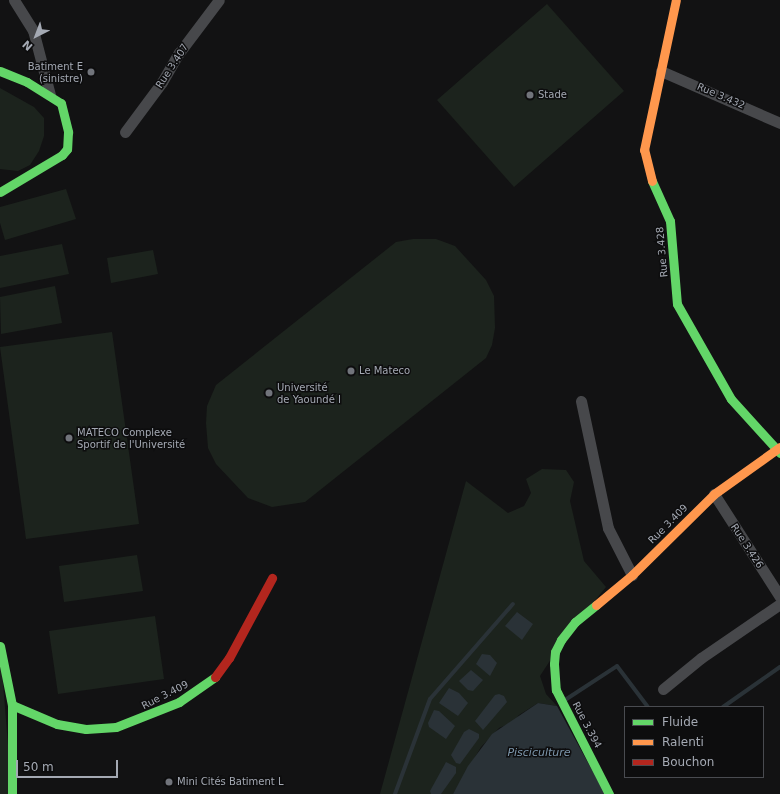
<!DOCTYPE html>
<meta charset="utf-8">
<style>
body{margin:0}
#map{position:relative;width:780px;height:794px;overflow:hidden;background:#121213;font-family:"DejaVu Sans",sans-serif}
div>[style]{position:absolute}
.green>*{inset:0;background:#1c231d}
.water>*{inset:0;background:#2a3237}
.stream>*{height:4px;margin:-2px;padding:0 2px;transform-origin:2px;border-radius:2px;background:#2a3237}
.street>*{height:11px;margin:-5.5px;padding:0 5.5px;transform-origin:5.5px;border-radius:5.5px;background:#47484b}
.fast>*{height:9px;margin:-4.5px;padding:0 4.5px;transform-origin:4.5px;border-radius:4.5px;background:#63d668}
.slow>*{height:9px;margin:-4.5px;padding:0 4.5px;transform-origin:4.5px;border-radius:4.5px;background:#ff974d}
.jam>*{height:9px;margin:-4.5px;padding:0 4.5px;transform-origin:4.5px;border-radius:4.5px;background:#b3261e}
.dots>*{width:11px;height:11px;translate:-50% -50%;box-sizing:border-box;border:2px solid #0d0d0e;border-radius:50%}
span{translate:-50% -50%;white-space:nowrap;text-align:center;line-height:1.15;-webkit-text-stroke:3px #0d0d0e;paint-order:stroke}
.poi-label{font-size:10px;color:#a4a9b3}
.right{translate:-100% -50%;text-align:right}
.left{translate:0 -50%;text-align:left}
.street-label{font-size:10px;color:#a4a9b3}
.water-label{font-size:11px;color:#7d97ac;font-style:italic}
.legend{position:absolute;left:624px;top:706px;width:140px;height:72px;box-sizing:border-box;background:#0d0d0e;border:1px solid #494b50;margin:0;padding:5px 7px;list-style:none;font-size:12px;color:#a4a9b3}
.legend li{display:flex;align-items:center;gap:8px;height:20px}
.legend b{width:20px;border:1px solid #494b50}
.north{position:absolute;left:16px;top:16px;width:40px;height:40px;-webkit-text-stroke:3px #0d0d0e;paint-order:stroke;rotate:222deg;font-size:11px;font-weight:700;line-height:16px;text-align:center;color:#a4a9b3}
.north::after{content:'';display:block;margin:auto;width:14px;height:18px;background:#a4a9b3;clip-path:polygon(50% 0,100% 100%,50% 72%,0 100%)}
.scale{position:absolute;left:16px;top:760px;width:102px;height:18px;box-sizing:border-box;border:2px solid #a4a9b3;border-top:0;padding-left:5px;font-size:12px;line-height:14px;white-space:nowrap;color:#a4a9b3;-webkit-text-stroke:3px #0d0d0e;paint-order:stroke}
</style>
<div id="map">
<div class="green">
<div style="clip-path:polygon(547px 4px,624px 91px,514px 187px,437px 100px)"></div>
<div style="clip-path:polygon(0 88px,34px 107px,44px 118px,44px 136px,39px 151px,30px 165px,18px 171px,0 169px)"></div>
<div style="clip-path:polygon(66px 189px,76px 219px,5px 240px,0 223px,0 207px)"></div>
<div style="clip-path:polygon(413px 239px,436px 239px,455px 246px,486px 280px,494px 296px,495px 328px,492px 345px,486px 358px,305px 502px,272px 507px,248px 498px,216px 464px,208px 448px,206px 423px,207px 406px,216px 385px,396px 242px)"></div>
<div style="clip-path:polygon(62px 244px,69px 274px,0 288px,0 256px)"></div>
<div style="clip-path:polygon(153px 250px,158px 274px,111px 283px,107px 258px)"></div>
<div style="clip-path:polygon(55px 286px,62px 323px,1px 334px,0 297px)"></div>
<div style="clip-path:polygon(112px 332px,139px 524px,26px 539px,0 347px)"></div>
<div style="clip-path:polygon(542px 469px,566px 470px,574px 482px,570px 501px,584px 561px,606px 587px,566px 636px,540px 676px,546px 694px,557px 706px,538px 703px,519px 715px,513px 722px,499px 728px,481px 747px,453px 794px,380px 794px,466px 481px,508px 513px,524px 506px,531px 493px,526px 479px)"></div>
<div style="clip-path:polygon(137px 555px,143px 591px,64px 602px,59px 566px)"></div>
<div style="clip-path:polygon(155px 616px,164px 679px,58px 694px,49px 631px)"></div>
<div style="clip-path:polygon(0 646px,12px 794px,0 794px)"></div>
</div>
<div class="water">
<div style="clip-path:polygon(517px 612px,533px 624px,522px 640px,505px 626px)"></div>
<div style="clip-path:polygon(482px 654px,490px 655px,497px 663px,490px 676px,476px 664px)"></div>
<div style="clip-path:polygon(471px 670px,483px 680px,473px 691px,468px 690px,459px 681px)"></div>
<div style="clip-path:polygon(449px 688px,459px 693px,468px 703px,458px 716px,439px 703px)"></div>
<div style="clip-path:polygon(499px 694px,504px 696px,507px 702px,483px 730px,475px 721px,495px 695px)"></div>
<div style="clip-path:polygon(538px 703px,557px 706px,605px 794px,453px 794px,468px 766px,492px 734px)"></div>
<div style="clip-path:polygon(434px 710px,439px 711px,455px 726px,446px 739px,429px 727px,428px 723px)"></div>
<div style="clip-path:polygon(469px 729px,479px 734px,479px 738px,460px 764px,456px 763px,451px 755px,464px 732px)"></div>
<div style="clip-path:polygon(446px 762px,456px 767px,456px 773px,441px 794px,431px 794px,430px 791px)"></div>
</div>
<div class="stream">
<div style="left:565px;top:700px;width:62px;rotate:-33.2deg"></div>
<div style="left:617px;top:666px;width:51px;rotate:52.9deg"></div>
<div style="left:723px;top:707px;width:70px;rotate:-35.1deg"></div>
<div style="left:395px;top:794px;width:101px;rotate:-69.8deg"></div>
<div style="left:430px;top:699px;width:126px;rotate:-48.9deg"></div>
</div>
<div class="street">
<div style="left:14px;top:0;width:36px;rotate:58deg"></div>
<div style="left:33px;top:30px;width:67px;rotate:75.3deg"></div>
<div style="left:661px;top:71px;width:130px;rotate:23.6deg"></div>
<div style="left:125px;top:132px;width:62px;rotate:-53.5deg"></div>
<div style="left:162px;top:82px;width:34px;rotate:-60deg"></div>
<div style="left:179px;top:53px;width:66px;rotate:-53deg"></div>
<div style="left:581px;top:401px;width:130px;rotate:78deg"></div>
<div style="left:608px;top:528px;width:53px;rotate:62.9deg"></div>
<div style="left:714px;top:494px;width:122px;rotate:57.3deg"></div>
<div style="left:663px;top:689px;width:49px;rotate:-39.2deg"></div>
<div style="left:701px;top:658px;width:96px;rotate:-34.4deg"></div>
</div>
<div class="fast">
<div style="left:0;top:71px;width:29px;rotate:22deg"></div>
<div style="left:27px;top:82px;width:40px;rotate:32deg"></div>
<div style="left:61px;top:103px;width:30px;rotate:76deg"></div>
<div style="left:68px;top:132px;width:17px;rotate:93deg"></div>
<div style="left:67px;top:149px;width:8px;rotate:130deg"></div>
<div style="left:62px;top:155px;width:72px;rotate:149.2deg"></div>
<div style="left:652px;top:181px;width:44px;rotate:65.8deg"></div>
<div style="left:670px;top:221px;width:83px;rotate:85.2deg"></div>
<div style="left:677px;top:304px;width:109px;rotate:60.4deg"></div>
<div style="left:731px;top:399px;width:73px;rotate:47.8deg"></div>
<div style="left:596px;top:605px;width:27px;rotate:141deg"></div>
<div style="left:575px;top:622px;width:23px;rotate:128deg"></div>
<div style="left:561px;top:640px;width:13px;rotate:117deg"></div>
<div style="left:555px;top:652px;width:12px;rotate:95deg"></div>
<div style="left:554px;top:664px;width:26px;rotate:86deg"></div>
<div style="left:556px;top:690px;width:117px;rotate:63deg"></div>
<div style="left:0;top:646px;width:60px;rotate:78.5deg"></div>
<div style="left:12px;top:705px;width:89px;rotate:90deg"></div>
<div style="left:12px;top:705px;width:49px;rotate:22.9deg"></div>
<div style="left:57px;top:724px;width:29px;rotate:10deg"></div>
<div style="left:86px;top:729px;width:30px;rotate:-4deg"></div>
<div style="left:116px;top:727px;width:68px;rotate:-21.6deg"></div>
<div style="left:179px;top:702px;width:44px;rotate:-34.8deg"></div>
</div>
<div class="slow">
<div style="left:652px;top:181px;width:32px;rotate:-104deg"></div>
<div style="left:644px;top:150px;width:153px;rotate:-78deg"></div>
<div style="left:596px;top:605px;width:47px;rotate:-39.8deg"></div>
<div style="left:632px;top:575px;width:115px;rotate:-44.6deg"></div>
<div style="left:714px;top:494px;width:81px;rotate:-35.5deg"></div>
</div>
<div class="jam">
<div style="left:215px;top:677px;width:24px;rotate:-54deg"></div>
<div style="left:229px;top:658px;width:91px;rotate:-61.7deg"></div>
</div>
<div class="dots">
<div style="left:91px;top:72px;background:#71747b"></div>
<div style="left:530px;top:95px;background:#71747b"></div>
<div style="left:351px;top:371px;background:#71747b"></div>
<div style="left:269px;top:393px;background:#71747b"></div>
<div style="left:69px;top:438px;background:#71747b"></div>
<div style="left:169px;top:782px;background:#71747b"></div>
</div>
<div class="poi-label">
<span class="right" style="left:83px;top:72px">Batiment E<br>(sinistre)</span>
<span class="left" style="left:538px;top:95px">Stade</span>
<span class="left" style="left:359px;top:371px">Le Mateco</span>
<span class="left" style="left:277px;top:393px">Université<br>de Yaoundé I</span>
<span class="left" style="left:77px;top:438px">MATECO Complexe<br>Sportif de l'Université</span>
<span class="left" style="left:177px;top:782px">Mini Cités Batiment L</span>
</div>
<div class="street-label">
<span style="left:172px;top:66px;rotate:-57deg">Rue 3.407</span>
<span style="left:721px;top:96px;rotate:23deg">Rue 3.432</span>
<span style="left:662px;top:252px;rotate:-95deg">Rue 3.428</span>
<span style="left:668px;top:524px;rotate:-45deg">Rue 3.409</span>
<span style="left:747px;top:546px;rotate:57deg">Rue 3.426</span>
<span style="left:165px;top:695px;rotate:-27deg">Rue 3.409</span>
<span style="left:587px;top:725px;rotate:62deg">Rue 3.394</span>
</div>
<div class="water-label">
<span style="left:539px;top:753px">Pisciculture</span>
</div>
<ul class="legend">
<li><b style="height:5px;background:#63d668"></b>Fluide</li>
<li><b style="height:5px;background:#ff974d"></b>Ralenti</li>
<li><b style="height:5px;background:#b3261e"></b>Bouchon</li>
</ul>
<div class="north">N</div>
<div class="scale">50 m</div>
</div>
